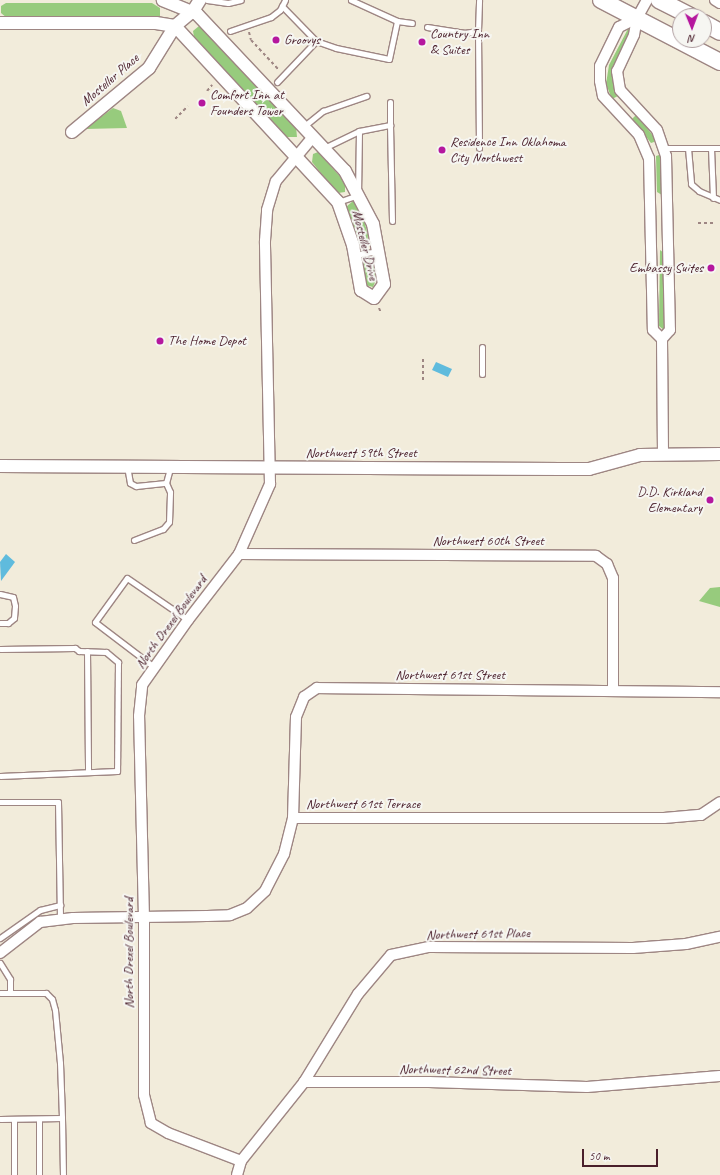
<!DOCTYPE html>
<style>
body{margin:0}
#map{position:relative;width:720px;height:1175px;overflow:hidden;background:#f2ecdb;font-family:Caveat,sans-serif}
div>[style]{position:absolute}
.green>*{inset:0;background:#97cb7d}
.water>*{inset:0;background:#5fbbdd}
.path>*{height:2px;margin-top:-1px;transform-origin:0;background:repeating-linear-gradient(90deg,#9e8683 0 3px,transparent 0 6px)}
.roads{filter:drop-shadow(1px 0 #9e8683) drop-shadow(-1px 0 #9e8683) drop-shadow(0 1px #9e8683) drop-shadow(0 -1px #9e8683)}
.service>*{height:5px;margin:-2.5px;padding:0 2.5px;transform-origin:2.5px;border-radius:2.5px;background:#fff}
.minor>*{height:10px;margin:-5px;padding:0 5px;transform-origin:5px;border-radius:5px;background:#fff}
.tertiary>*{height:12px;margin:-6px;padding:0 6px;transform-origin:6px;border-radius:6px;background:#fff}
.trunk>*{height:16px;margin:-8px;padding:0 8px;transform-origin:8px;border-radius:8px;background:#fff}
.dots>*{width:11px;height:11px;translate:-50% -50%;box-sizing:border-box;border:2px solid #f6f6f2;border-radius:50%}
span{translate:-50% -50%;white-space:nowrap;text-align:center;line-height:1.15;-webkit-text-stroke:4px #f6f6f2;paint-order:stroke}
.poi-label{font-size:14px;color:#4a1f2b}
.left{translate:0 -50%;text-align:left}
.right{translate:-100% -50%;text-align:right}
.street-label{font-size:14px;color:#4a1f2b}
.north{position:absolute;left:672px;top:8px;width:40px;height:40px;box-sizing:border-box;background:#f6f6f2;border:1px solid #b1a0a2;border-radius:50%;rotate:179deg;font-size:11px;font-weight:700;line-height:16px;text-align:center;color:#4a1f2b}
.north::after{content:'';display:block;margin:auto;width:14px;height:18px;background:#b5179e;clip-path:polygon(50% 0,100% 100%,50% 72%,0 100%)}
.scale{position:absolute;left:582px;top:1149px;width:76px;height:18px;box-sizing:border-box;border:2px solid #4a1f2b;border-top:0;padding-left:5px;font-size:12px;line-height:14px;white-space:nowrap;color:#4a1f2b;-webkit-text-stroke:3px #f6f6f2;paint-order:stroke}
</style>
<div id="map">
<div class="green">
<div style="clip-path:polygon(6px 3px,152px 3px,160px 8px,160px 16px,153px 18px,7px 18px,1px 13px,1px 6px)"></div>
<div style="clip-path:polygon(630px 25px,633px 28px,613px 75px,618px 96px,612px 99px,606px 84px,609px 65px)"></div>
<div style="clip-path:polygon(199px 26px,296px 127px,297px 137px,287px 137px,194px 37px,193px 31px)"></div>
<div style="clip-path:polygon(113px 108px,121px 111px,127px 128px,85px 129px)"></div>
<div style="clip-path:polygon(636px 115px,655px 138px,654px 142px,651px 143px,632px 119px)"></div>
<div style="clip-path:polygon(318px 152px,345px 182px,345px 192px,338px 193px,334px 190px,312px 162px,313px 154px)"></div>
<div style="clip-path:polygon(659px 155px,662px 161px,662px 195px,657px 192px,656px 156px)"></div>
<div style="clip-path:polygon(353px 201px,360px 206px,368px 235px,367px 243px,359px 242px,356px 238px,346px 207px)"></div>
<div style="clip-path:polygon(660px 250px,664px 253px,664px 330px,659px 326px)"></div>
<div style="clip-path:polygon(369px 256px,374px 263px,376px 280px,373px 287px,365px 285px,361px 260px)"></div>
<div style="clip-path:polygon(720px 587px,720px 607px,699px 601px,710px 588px)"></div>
</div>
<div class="water">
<div style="clip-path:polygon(436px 362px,452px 369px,448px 377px,432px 370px)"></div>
<div style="clip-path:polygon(6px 554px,15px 562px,1px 581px,0 562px)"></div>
</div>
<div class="path">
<div style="left:249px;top:32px;width:8px;rotate:76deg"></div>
<div style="left:251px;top:40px;width:41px;rotate:47deg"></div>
<div style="left:207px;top:91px;width:8px;rotate:-50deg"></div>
<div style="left:175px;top:119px;width:18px;rotate:-45deg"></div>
<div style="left:698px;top:223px;width:16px"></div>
<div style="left:379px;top:308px;width:5px;rotate:68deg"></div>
<div style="left:423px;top:359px;width:24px;rotate:90deg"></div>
</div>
<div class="roads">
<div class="service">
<div style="left:207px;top:0;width:21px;rotate:8deg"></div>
<div style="left:228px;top:3px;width:13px;rotate:-13deg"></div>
<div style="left:351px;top:0;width:51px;rotate:24.5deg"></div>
<div style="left:427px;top:27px;width:37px;rotate:9deg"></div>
<div style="left:464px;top:33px;width:14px;rotate:-8deg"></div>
<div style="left:478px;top:31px;width:31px;rotate:-88deg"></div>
<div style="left:230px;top:31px;width:43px;rotate:-18.9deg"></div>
<div style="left:271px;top:17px;width:11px;rotate:-38deg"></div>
<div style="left:280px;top:10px;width:11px;rotate:-63deg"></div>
<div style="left:478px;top:31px;width:117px;rotate:89.5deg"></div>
<div style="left:316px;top:41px;width:21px;rotate:19deg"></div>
<div style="left:336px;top:48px;width:54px;rotate:11.7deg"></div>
<div style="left:389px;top:59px;width:39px;rotate:-78deg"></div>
<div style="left:397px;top:21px;width:15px;rotate:8deg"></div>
<div style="left:277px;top:82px;width:57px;rotate:-46.4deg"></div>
<div style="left:316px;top:41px;width:49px;rotate:-134.2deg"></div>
<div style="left:390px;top:102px;width:23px;rotate:90deg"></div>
<div style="left:303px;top:127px;width:26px;rotate:-39deg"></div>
<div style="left:323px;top:111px;width:46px;rotate:-19.2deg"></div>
<div style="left:324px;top:148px;width:39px;rotate:-26deg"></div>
<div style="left:664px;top:148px;width:56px"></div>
<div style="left:688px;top:148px;width:36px;rotate:85deg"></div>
<div style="left:691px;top:184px;width:11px;rotate:41deg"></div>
<div style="left:699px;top:191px;width:23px;rotate:23deg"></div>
<div style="left:711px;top:148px;width:50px;rotate:87.7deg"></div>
<div style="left:338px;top:202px;width:21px;rotate:-19deg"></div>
<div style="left:358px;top:195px;width:64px;rotate:-89.1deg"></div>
<div style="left:359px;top:131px;width:32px;rotate:-11deg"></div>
<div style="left:390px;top:125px;width:96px;rotate:88.8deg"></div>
<div style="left:355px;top:255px;width:22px;rotate:-10deg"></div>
<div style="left:482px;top:347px;width:27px;rotate:90deg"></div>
<div style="left:127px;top:466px;width:17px;rotate:80deg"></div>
<div style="left:130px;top:483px;width:7px;rotate:27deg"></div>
<div style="left:136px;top:486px;width:30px;rotate:-6deg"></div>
<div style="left:166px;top:483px;width:16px;rotate:-75deg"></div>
<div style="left:134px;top:540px;width:31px;rotate:-21deg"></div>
<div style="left:163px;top:529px;width:9px;rotate:-49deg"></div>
<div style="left:169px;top:522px;width:30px;rotate:-88deg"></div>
<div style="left:170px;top:492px;width:10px;rotate:-114deg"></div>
<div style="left:0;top:594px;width:13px;rotate:13deg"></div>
<div style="left:13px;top:597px;width:9px;rotate:77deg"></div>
<div style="left:15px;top:606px;width:12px;rotate:95deg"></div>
<div style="left:14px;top:618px;width:8px;rotate:140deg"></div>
<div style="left:8px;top:623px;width:8px;rotate:180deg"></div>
<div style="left:0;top:649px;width:75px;rotate:-0.8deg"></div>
<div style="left:75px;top:648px;width:5px;rotate:37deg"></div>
<div style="left:79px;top:651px;width:27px;rotate:2deg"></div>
<div style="left:106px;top:652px;width:16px;rotate:40deg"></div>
<div style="left:118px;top:662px;width:109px;rotate:90.5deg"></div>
<div style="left:117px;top:771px;width:117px;rotate:177.6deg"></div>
<div style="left:87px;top:651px;width:121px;rotate:89.5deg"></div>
<div style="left:154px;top:667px;width:74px;rotate:-142.7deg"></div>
<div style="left:95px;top:622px;width:54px;rotate:-54deg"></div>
<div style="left:127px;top:578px;width:74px;rotate:34.5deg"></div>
<div style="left:0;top:802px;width:58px"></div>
<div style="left:58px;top:802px;width:118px;rotate:89deg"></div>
<div style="left:0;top:938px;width:49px;rotate:-35deg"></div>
<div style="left:40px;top:910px;width:21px;rotate:-14deg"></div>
<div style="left:0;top:963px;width:19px;rotate:58deg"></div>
<div style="left:10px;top:979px;width:14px;rotate:90deg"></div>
<div style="left:10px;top:993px;width:36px"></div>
<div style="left:46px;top:993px;width:8px;rotate:45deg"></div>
<div style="left:52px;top:999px;width:11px;rotate:75deg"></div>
<div style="left:55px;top:1010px;width:53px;rotate:84.6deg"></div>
<div style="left:60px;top:1063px;width:55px;rotate:87.9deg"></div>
<div style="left:0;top:993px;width:10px"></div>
<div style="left:0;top:1119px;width:62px;rotate:-0.9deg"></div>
<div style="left:62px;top:1118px;width:57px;rotate:89deg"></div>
<div style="left:39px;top:1119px;width:56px;rotate:90deg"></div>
<div style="left:14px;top:1175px;width:56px;rotate:-90deg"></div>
</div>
<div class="minor">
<div style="left:647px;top:0;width:21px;rotate:119deg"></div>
<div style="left:637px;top:18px;width:17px;rotate:100deg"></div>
<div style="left:634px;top:35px;width:40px;rotate:115deg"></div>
<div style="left:617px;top:71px;width:19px;rotate:81deg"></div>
<div style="left:620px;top:90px;width:54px;rotate:47.2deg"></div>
<div style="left:657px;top:130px;width:28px;rotate:71deg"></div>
<div style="left:666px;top:156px;width:174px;rotate:88.7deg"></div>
<div style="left:670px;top:330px;width:12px;rotate:132deg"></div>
<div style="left:715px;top:0;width:6px;rotate:31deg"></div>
<div style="left:637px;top:18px;width:20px;rotate:153deg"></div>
<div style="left:619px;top:27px;width:43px;rotate:116deg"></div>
<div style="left:600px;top:66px;width:15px;rotate:90deg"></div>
<div style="left:600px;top:81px;width:15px;rotate:79deg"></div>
<div style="left:603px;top:96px;width:53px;rotate:47.3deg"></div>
<div style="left:639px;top:135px;width:25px;rotate:67deg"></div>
<div style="left:649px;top:158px;width:172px;rotate:88.7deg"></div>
<div style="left:653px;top:330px;width:13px;rotate:45deg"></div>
<div style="left:662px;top:339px;width:115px;rotate:89.5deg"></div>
<div style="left:239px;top:554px;width:357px;rotate:0.3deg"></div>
<div style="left:596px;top:556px;width:14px;rotate:36deg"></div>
<div style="left:607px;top:564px;width:15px;rotate:67deg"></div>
<div style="left:613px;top:578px;width:112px;rotate:90deg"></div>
<div style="left:293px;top:818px;width:101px;rotate:-88.3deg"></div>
<div style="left:296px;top:717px;width:22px;rotate:-68deg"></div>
<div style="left:304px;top:697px;width:16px;rotate:-35deg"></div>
<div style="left:317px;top:688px;width:403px;rotate:0.6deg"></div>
<div style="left:0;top:953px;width:51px;rotate:-37.8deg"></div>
<div style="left:40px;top:922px;width:33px;rotate:-7deg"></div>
<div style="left:73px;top:918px;width:134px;rotate:-0.9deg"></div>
<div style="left:207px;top:916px;width:23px;rotate:-2deg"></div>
<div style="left:230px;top:915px;width:18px;rotate:-22deg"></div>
<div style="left:247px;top:908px;width:25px;rotate:-43deg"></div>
<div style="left:265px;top:891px;width:42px;rotate:-62.8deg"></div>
<div style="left:284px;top:854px;width:37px;rotate:-76deg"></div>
<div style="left:293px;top:818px;width:371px"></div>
<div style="left:664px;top:818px;width:37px;rotate:-5deg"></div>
<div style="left:701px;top:815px;width:23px;rotate:-34deg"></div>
<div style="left:304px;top:1082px;width:103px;rotate:-58.5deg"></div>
<div style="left:358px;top:994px;width:51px;rotate:-49.8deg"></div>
<div style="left:391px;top:955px;width:40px;rotate:-12deg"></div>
<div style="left:430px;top:947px;width:203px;rotate:0.3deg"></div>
<div style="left:633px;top:948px;width:53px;rotate:-4.3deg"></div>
<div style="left:686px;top:944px;width:35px;rotate:-12deg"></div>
<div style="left:241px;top:1161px;width:78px;rotate:-159deg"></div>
<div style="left:168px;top:1133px;width:20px;rotate:-150deg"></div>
<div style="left:151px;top:1123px;width:29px;rotate:-104deg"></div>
<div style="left:144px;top:1095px;width:177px;rotate:-90deg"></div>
<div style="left:144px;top:918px;width:202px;rotate:-91.4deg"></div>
<div style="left:139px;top:716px;width:31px;rotate:-84deg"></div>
<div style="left:142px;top:685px;width:80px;rotate:-54.7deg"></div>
<div style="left:188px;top:620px;width:83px;rotate:-52.3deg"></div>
<div style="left:239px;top:554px;width:77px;rotate:-66.1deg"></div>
<div style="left:270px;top:484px;width:243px;rotate:-91.2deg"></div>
<div style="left:265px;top:241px;width:31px;rotate:-86deg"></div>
<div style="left:267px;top:210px;width:30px;rotate:-73deg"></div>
<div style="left:276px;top:181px;width:56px;rotate:-50.1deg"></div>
<div style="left:237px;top:1175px;width:15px;rotate:-74deg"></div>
<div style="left:241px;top:1161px;width:101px;rotate:-51.4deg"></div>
<div style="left:304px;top:1082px;width:125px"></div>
<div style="left:429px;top:1082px;width:158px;rotate:1.8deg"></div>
<div style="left:587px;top:1087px;width:133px;rotate:-4.7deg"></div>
</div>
<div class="tertiary">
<div style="left:0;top:23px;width:156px"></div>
<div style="left:156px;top:23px;width:19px;rotate:9deg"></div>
<div style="left:175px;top:26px;width:240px;rotate:47.2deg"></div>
<div style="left:338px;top:202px;width:46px;rotate:70.8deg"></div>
<div style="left:353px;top:245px;width:46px;rotate:79.9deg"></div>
<div style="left:361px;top:290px;width:15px;rotate:32deg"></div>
<div style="left:374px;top:298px;width:17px;rotate:-54deg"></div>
<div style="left:384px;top:284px;width:61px;rotate:-100.4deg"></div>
<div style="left:373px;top:224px;width:60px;rotate:-117.8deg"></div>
<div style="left:345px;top:171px;width:216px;rotate:-133.3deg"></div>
<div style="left:197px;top:14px;width:37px;rotate:-158deg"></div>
<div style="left:72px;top:132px;width:100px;rotate:-39.7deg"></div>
<div style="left:149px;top:68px;width:49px;rotate:-58.2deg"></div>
<div style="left:175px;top:26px;width:23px;rotate:-40deg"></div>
<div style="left:193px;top:11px;width:13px;rotate:-58deg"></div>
<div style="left:0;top:466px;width:562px;rotate:0.31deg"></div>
<div style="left:562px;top:469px;width:27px"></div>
<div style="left:589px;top:469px;width:53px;rotate:-15.4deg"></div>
<div style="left:640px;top:455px;width:80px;rotate:-0.7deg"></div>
</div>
<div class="trunk">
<div style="left:601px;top:0;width:134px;rotate:27.5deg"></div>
<div style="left:659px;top:0;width:35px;rotate:27deg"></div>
<div style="left:704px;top:23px;width:18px;rotate:29deg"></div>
</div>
</div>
<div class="dots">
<div style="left:276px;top:40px;background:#b5179e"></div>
<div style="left:422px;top:42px;background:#b5179e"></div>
<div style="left:202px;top:103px;background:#b5179e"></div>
<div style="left:442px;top:150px;background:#b5179e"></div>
<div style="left:711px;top:268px;background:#b5179e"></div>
<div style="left:160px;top:341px;background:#b5179e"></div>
<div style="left:710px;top:500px;background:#b5179e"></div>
</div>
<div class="poi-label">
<span class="left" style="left:430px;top:42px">Country Inn<br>&amp; Suites</span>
<span class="left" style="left:284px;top:40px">Groovys</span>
<span class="left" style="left:210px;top:103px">Comfort Inn at<br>Founders Tower</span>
<span class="left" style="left:450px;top:150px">Residence Inn Oklahoma<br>City Northwest</span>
<span class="right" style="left:703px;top:268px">Embassy Suites</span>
<span class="left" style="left:168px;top:341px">The Home Depot</span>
<span class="right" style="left:702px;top:500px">D.D. Kirkland<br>Elementary</span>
</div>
<div class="street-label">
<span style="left:110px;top:80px;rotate:-41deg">Mosteller Place</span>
<span style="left:365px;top:245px;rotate:76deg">Mosteller Drive</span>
<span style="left:361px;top:453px">Northwest 59th Street</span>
<span style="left:488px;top:541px">Northwest 60th Street</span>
<span style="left:171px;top:622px;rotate:-54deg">North Drexel Boulevard</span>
<span style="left:450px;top:675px">Northwest 61st Street</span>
<span style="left:363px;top:804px">Northwest 61st Terrace</span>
<span style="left:478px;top:934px;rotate:-1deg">Northwest 61st Place</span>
<span style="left:129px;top:953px;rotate:-90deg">North Drexel Boulevard</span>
<span style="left:455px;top:1070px;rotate:1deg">Northwest 62nd Street</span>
</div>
<div class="north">N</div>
<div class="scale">50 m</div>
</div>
